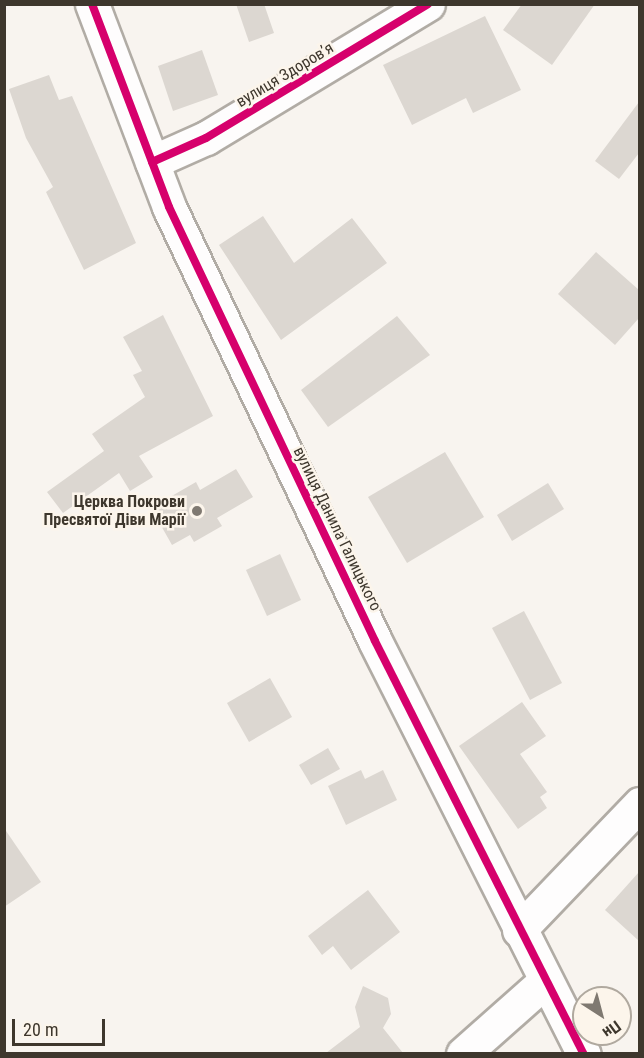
<!DOCTYPE html>
<meta charset="utf-8">
<style>
body{margin:0}
#map{position:relative;width:644px;height:1058px;overflow:hidden;background:#f8f4ef;font-family:"Roboto Condensed",sans-serif}
div>[style]{position:absolute}
.building>*{inset:0;background:#dcd7d1}
.roads{filter:drop-shadow(2px 0 #b1aca5) drop-shadow(-2px 0 #b1aca5) drop-shadow(0 2px #b1aca5) drop-shadow(0 -2px #b1aca5)}
.street>*{height:33px;margin:-16.5px;padding:0 16.5px;transform-origin:16.5px;border-radius:16.5px;background:#fefdfd}
.secondary>*{height:33px;margin:-16.5px;padding:0 16.5px;transform-origin:16.5px;border-radius:16.5px;background:#fefdfd}
.cycleway>*{height:8px;margin:-4px;padding:0 4px;transform-origin:4px;border-radius:4px;background:#d6006c}
.dots>*{width:16px;height:16px;translate:-50% -50%;box-sizing:border-box;border:3px solid #fcf5eb;border-radius:50%}
span{translate:-50% -50%;white-space:nowrap;text-align:center;line-height:1.15;-webkit-text-stroke:5px #fcf5eb;paint-order:stroke}
.street-label{font-size:16px;color:#3e372d}
.poi-label{font-size:16px;color:#3e372d;font-weight:700}
.right{translate:-100% -50%;text-align:right}
.frame{position:absolute;inset:0;border:6px solid #3e372d;pointer-events:none}
.north{position:absolute;left:572px;top:986px;width:60px;height:60px;box-sizing:border-box;background:#fcf5eb;border:2px solid #b0a99f;border-radius:50%;rotate:144deg;font-size:16px;font-weight:700;line-height:24px;text-align:center;color:#3e372d}
.north::after{content:'';display:block;margin:auto;width:21px;height:27px;background:#7f7971;clip-path:polygon(50% 0,100% 100%,50% 72%,0 100%)}
.scale{position:absolute;left:12px;top:1019px;width:93px;height:27px;box-sizing:border-box;border:3px solid #3e372d;border-top:0;padding-left:8px;font-size:18px;line-height:21px;white-space:nowrap;color:#3e372d;-webkit-text-stroke:4px #fcf5eb;paint-order:stroke}
</style>
<div id="map">
<div class="building">
<div style="clip-path:polygon(236px 4px,264px 4px,274px 33px,249px 42px)"></div>
<div style="clip-path:polygon(522px 4px,595px 4px,552px 65px,503px 30px)"></div>
<div style="clip-path:polygon(485px 16px,521px 90px,473px 113px,466px 98px,412px 125px,383px 65px)"></div>
<div style="clip-path:polygon(202px 50px,218px 95px,173px 111px,158px 66px)"></div>
<div style="clip-path:polygon(49px 75px,59px 100px,72px 96px,136px 243px,84px 270px,46px 192px,53px 187px,26px 138px,9px 89px)"></div>
<div style="clip-path:polygon(639px 102px,639px 153px,619px 179px,595px 161px)"></div>
<div style="clip-path:polygon(263px 216px,294px 263px,352px 218px,387px 263px,281px 340px,219px 245px)"></div>
<div style="clip-path:polygon(596px 252px,639px 290px,639px 318px,615px 345px,558px 294px)"></div>
<div style="clip-path:polygon(163px 315px,213px 416px,139px 456px,153px 477px,130px 491px,119px 473px,63px 513px,47px 492px,104px 451px,92px 434px,145px 397px,133px 375px,142px 371px,123px 337px)"></div>
<div style="clip-path:polygon(397px 316px,430px 355px,328px 427px,301px 390px)"></div>
<div style="clip-path:polygon(445px 452px,484px 517px,407px 563px,368px 497px)"></div>
<div style="clip-path:polygon(236px 469px,253px 497px,217px 518px,222px 526px,194px 542px,190px 535px,172px 545px,151px 508px,196px 482px,200px 490px)"></div>
<div style="clip-path:polygon(548px 483px,564px 509px,512px 541px,497px 515px)"></div>
<div style="clip-path:polygon(280px 554px,301px 600px,267px 616px,246px 570px)"></div>
<div style="clip-path:polygon(524px 611px,562px 683px,530px 700px,492px 628px)"></div>
<div style="clip-path:polygon(270px 678px,292px 717px,249px 742px,227px 703px)"></div>
<div style="clip-path:polygon(522px 702px,546px 736px,520px 754px,547px 792px,540px 797px,547px 808px,518px 829px,459px 746px)"></div>
<div style="clip-path:polygon(328px 748px,340px 769px,311px 785px,299px 765px)"></div>
<div style="clip-path:polygon(361px 770px,365px 779px,383px 770px,397px 800px,346px 825px,328px 786px)"></div>
<div style="clip-path:polygon(4px 828px,41px 882px,4px 907px)"></div>
<div style="clip-path:polygon(639px 872px,639px 941px,605px 910px)"></div>
<div style="clip-path:polygon(368px 890px,400px 932px,351px 970px,333px 946px,322px 955px,308px 936px)"></div>
<div style="clip-path:polygon(363px 986px,388px 998px,391px 1014px,383px 1028px,403px 1053px,326px 1053px,360px 1027px,355px 1007px)"></div>
</div>
<div class="roads">
<div class="street">
<div style="left:152px;top:162px;width:59px;rotate:-24deg"></div>
<div style="left:206px;top:138px;width:259px;rotate:-31.1deg"></div>
<div style="left:463px;top:1054px;width:108px;rotate:-41.6deg"></div>
</div>
<div class="secondary">
<div style="left:92px;top:4px;width:217px;rotate:69.2deg"></div>
<div style="left:169px;top:207px;width:480px;rotate:64.6deg"></div>
<div style="left:375px;top:641px;width:463px;rotate:63.2deg"></div>
<div style="left:519px;top:930px;width:175px;rotate:-46.2deg"></div>
</div>
</div>
<div class="cycleway">
<div style="left:92px;top:4px;width:217px;rotate:69.2deg"></div>
<div style="left:169px;top:207px;width:480px;rotate:64.6deg"></div>
<div style="left:375px;top:641px;width:463px;rotate:63.2deg"></div>
<div style="left:152px;top:162px;width:59px;rotate:-24deg"></div>
<div style="left:206px;top:138px;width:259px;rotate:-31.1deg"></div>
</div>
<div class="dots">
<div style="left:197px;top:511px;background:#7f7971"></div>
</div>
<div class="street-label">
<span style="left:285px;top:75px;rotate:-31deg">вулиця Здоровʼя</span>
<span style="left:337px;top:529px;rotate:64deg">вулиця Данила Галицького</span>
</div>
<div class="poi-label">
<span class="right" style="left:185px;top:511px">Церква Покрови<br>Пресвятої Діви Марії</span>
</div>
<div class="frame"></div>
<div class="north">Пн</div>
<div class="scale">20 m</div>
</div>
